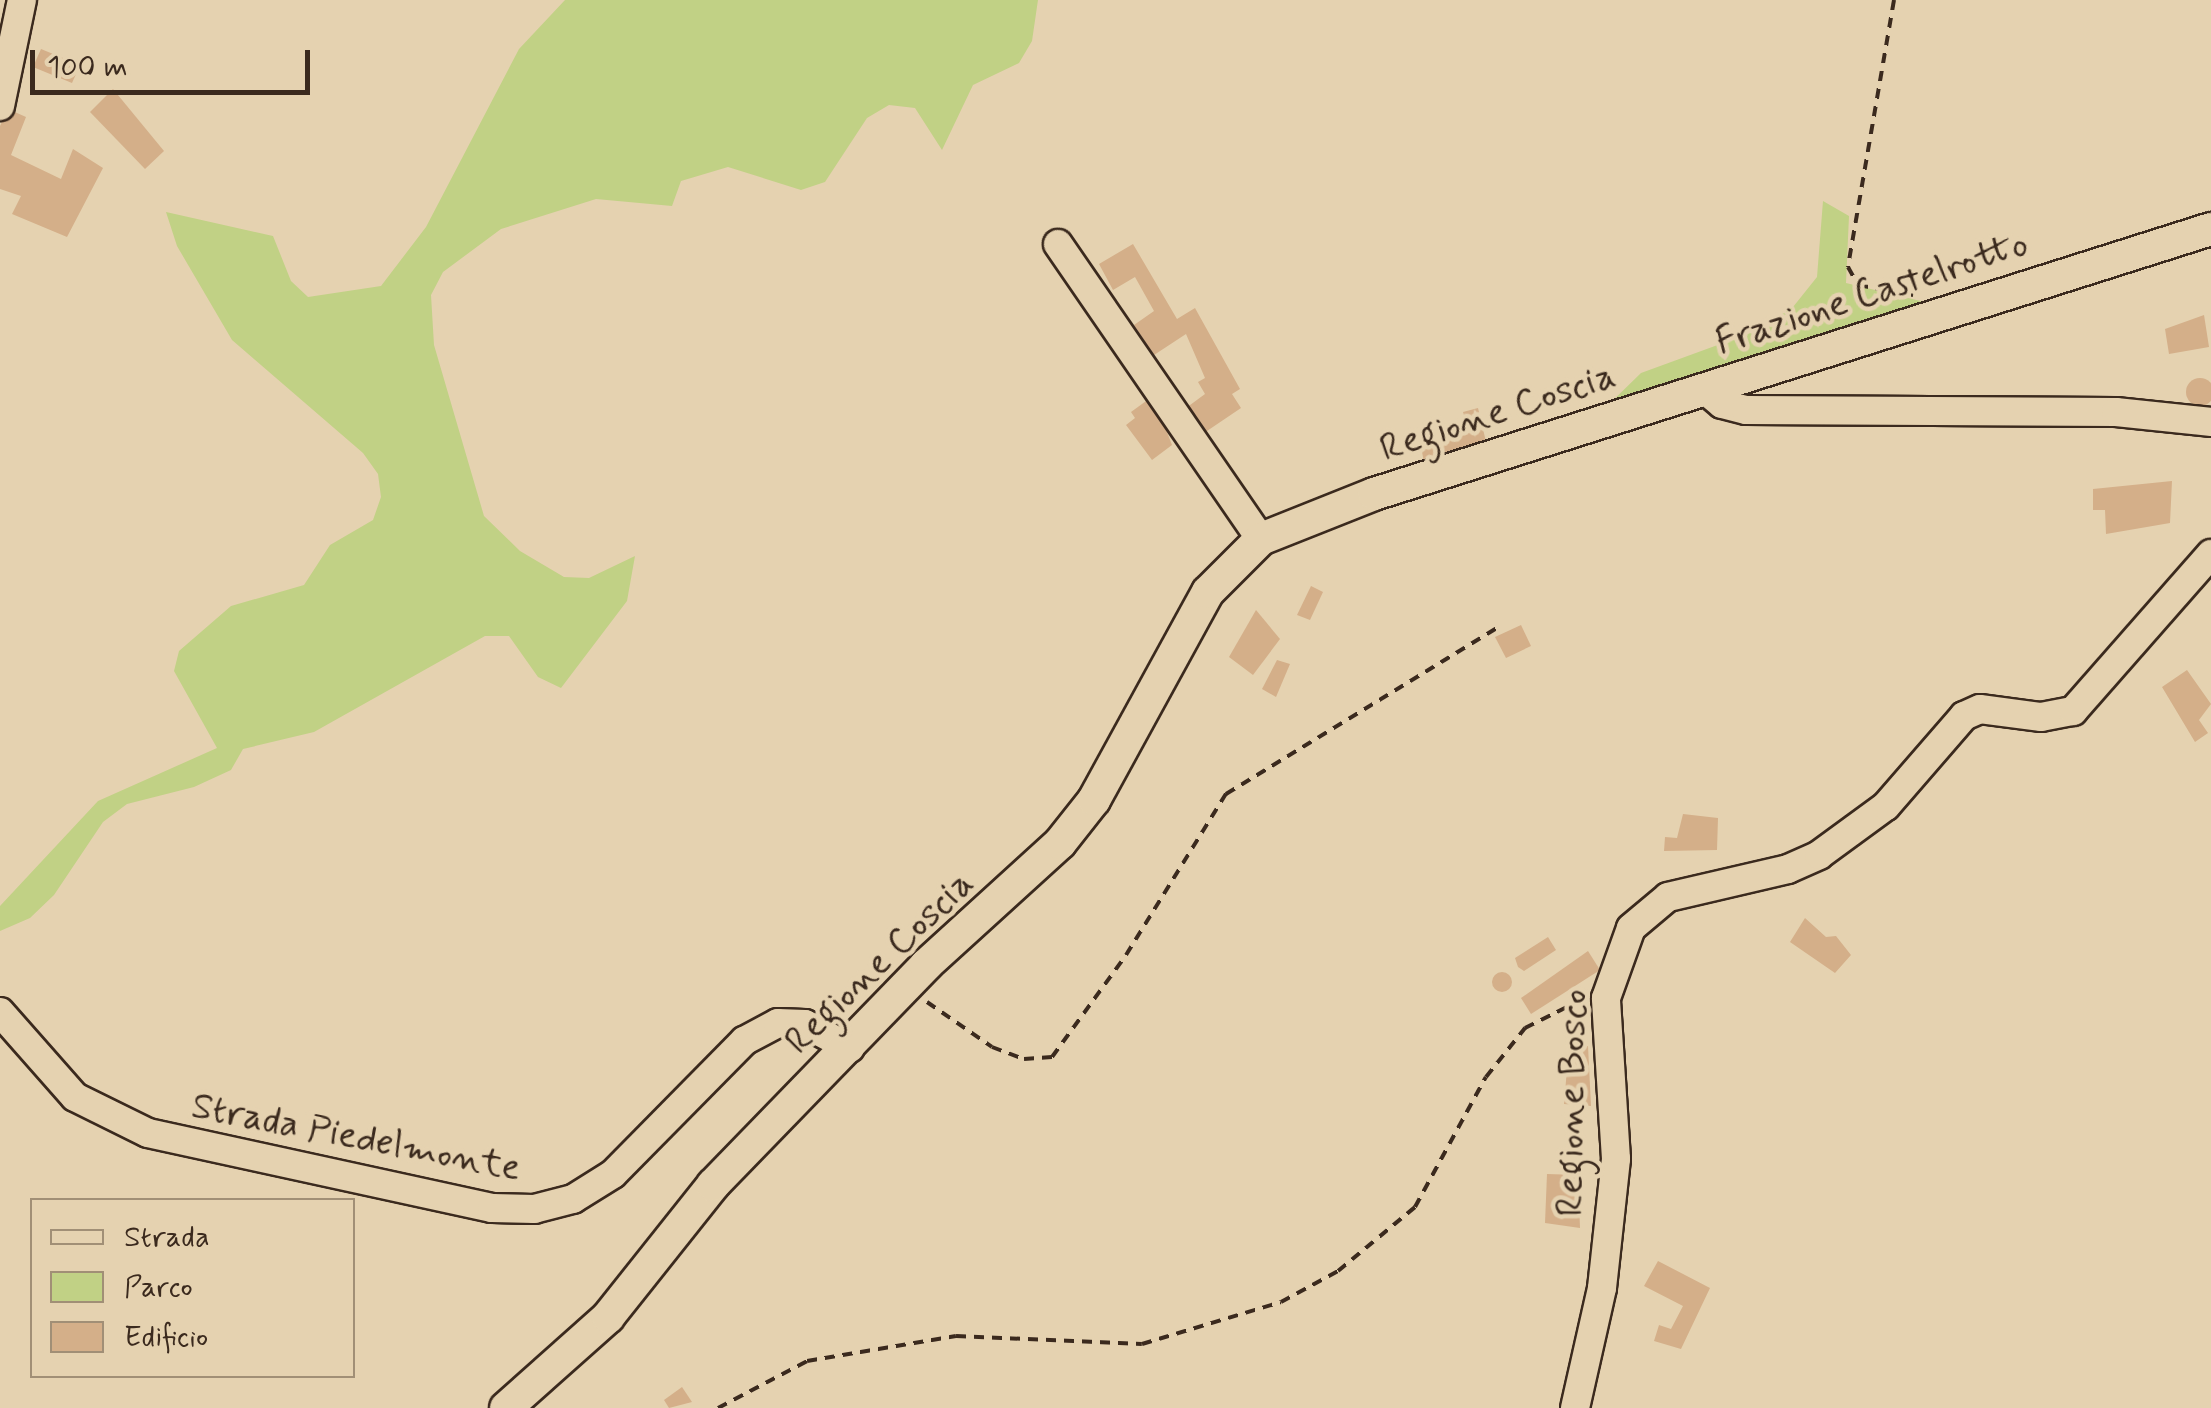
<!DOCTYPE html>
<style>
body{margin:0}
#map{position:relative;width:2211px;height:1408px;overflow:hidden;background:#e5d2b0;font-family:Mynerve,sans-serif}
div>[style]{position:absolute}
.green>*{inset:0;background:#c1d185}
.building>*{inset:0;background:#d4af89}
.round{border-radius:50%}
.path>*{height:4px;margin-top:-2px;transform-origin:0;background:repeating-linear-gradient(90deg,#3b2a1e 0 10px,transparent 0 18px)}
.roads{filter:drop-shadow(2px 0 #3b2a1e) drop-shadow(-2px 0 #3b2a1e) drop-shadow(0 2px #3b2a1e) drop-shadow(0 -2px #3b2a1e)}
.minor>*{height:28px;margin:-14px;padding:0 14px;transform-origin:14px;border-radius:14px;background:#e5d2b0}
.major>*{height:32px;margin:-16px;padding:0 16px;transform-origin:16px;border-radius:16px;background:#e5d2b0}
span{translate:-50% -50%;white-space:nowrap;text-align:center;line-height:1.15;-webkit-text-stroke:9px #e5d2b0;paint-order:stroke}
.street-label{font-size:38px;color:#3b2a1e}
.legend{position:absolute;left:30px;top:1198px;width:325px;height:180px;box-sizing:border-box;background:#e5d2b0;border:2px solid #a18f76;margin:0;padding:12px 18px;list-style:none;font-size:30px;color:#3b2a1e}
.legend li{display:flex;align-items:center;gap:20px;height:50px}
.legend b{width:50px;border:2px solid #a18f76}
.scale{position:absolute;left:30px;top:50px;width:280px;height:45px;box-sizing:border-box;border:5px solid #3b2a1e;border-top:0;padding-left:12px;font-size:30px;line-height:35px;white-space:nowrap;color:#3b2a1e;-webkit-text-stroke:8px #e5d2b0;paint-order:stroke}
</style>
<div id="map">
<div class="green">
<div style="clip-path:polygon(565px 0,1038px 0,1032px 41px,1019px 63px,973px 85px,942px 150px,915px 108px,889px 105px,867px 118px,825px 182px,801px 190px,728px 167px,681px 181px,672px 206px,596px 199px,501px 229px,443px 272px,431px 295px,434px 345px,484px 516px,520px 551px,564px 577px,589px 578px,635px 556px,627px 601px,561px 688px,538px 677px,509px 636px,485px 636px,314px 732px,243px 749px,231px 770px,194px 787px,127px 804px,103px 822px,54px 895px,30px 918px,0 931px,0 906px,98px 801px,217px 748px,174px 671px,179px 651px,231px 606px,304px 585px,330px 545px,373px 520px,381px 497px,378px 474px,363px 453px,232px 340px,177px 246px,166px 212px,273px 236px,291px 281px,308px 297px,381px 286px,426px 227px,519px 49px)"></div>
<div style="clip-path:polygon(1823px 201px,1849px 216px,1846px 283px,1933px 304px,1601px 412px,1641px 373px,1756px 331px,1793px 307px,1817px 277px)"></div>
</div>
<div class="building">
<div style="clip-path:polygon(41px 49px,80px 65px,72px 83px,33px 67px)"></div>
<div style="clip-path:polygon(113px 89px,164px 151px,145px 169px,90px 112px)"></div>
<div style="clip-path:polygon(8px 109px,26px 117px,11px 155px,61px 179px,73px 149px,103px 168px,67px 237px,12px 214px,21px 196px,0 189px,0 126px)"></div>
<div style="clip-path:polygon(1133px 244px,1177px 319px,1195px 308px,1240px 389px,1232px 394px,1241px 408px,1204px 433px,1186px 408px,1205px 394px,1198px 382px,1205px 378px,1186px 334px,1154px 355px,1134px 325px,1154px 311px,1135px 277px,1113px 290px,1099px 264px)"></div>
<div style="clip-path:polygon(2204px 315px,2209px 347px,2169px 354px,2165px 329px)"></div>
<div class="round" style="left:2186px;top:378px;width:28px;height:28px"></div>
<div style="clip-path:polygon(1153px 396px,1172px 445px,1152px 460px,1126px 425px,1135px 418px,1131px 412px)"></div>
<div style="clip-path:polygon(1478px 408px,1487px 446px,1424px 463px,1421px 446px,1469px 433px,1463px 412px)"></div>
<div style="clip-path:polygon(2172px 481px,2170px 523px,2106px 534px,2105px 510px,2093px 510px,2093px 489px)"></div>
<div style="clip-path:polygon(1311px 586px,1323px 592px,1310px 620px,1297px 615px)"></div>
<div style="clip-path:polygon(1256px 610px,1280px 639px,1253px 675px,1229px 657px)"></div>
<div style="clip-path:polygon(1521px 625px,1531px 646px,1506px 658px,1495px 637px)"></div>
<div style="clip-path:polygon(1277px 660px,1290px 664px,1276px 697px,1262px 689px)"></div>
<div style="clip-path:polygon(2187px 670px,2211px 704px,2199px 720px,2208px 733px,2195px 742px,2162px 687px)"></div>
<div style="clip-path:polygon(1683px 814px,1718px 818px,1717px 850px,1664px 851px,1665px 837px,1677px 838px)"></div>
<div style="clip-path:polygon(1805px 918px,1826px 937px,1836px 936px,1851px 955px,1835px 973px,1790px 942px)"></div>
<div style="clip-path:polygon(1548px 937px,1556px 950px,1524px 971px,1518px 967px,1515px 958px)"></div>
<div style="clip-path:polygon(1588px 951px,1600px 970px,1531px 1014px,1521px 998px)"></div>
<div class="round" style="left:1492px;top:972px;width:20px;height:20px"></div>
<div style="clip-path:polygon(1569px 1046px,1588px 1046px,1591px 1106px,1564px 1104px)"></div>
<div style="clip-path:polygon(1547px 1174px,1578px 1175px,1580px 1228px,1545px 1223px)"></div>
<div style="clip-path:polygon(1658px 1261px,1710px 1288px,1681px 1349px,1654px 1341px,1659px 1325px,1671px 1329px,1683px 1306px,1644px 1286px)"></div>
<div style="clip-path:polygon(682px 1387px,692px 1402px,669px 1408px,664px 1400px)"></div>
</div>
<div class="path">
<div style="left:1894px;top:0;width:271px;rotate:99.8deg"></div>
<div style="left:1848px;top:267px;width:21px;rotate:61deg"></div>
<div style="left:1858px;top:285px;width:56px;rotate:10.3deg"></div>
<div style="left:927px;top:1002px;width:79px;rotate:34.7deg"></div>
<div style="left:992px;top:1047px;width:34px;rotate:21deg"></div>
<div style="left:1024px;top:1059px;width:28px;rotate:-4deg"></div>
<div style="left:1052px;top:1057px;width:126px;rotate:-54deg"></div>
<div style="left:1126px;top:955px;width:190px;rotate:-58.2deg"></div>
<div style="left:1226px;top:794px;width:320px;rotate:-31.5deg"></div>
<div style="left:718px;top:1408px;width:101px;rotate:-27.8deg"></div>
<div style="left:807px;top:1361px;width:151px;rotate:-9.5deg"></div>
<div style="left:956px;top:1336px;width:186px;rotate:2.5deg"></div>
<div style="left:1142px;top:1344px;width:145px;rotate:-16.8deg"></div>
<div style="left:1281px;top:1302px;width:65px;rotate:-28.5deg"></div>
<div style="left:1338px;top:1271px;width:100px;rotate:-39.7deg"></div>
<div style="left:1415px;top:1207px;width:148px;rotate:-61.4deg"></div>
<div style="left:1486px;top:1077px;width:63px;rotate:-51.5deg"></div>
<div style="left:1525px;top:1028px;width:63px;rotate:-26.6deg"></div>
</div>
<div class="roads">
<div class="minor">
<div style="left:0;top:106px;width:108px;rotate:-78.3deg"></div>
<div style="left:1058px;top:244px;width:358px;rotate:55.5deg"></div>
<div style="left:1704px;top:389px;width:23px;rotate:40deg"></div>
<div style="left:1722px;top:404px;width:25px;rotate:14deg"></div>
<div style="left:1746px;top:410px;width:370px;rotate:0.3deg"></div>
<div style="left:2116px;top:412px;width:96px;rotate:6deg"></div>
<div style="left:0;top:1012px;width:113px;rotate:48.6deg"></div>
<div style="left:75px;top:1097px;width:81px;rotate:26.3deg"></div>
<div style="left:148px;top:1133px;width:352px;rotate:12.3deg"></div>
<div style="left:492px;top:1208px;width:42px;rotate:1.4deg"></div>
<div style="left:534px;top:1209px;width:40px;rotate:-14.4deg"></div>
<div style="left:573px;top:1199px;width:47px;rotate:-32deg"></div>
<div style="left:613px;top:1174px;width:187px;rotate:-45.4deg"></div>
<div style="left:744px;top:1041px;width:38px;rotate:-28deg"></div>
<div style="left:778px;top:1023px;width:27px;rotate:2deg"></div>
<div style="left:805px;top:1024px;width:51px;rotate:28.1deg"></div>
<div style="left:1575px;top:1408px;width:123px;rotate:-77.3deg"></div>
<div style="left:1602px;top:1288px;width:130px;rotate:-83.8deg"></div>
<div style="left:1616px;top:1159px;width:161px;rotate:-93.6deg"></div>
<div style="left:1606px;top:998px;width:74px;rotate:-70.3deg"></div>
<div style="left:1631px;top:928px;width:48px;rotate:-40deg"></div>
<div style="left:1668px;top:897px;width:123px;rotate:-13.1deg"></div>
<div style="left:1788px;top:869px;width:34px;rotate:-24deg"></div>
<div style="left:1819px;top:855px;width:83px;rotate:-36.2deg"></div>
<div style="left:1886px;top:806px;width:119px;rotate:-49.1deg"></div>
<div style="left:1964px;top:716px;width:17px;rotate:-24deg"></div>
<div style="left:1980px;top:709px;width:62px;rotate:7.5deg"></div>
<div style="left:2041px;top:717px;width:33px;rotate:-11deg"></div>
<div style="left:2073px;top:711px;width:209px;rotate:-48.7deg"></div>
</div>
<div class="major">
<div style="left:506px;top:1408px;width:137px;rotate:-41.7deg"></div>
<div style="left:608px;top:1317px;width:169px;rotate:-51.5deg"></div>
<div style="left:713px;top:1185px;width:306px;rotate:-45.9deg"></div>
<div style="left:926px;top:965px;width:181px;rotate:-42.3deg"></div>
<div style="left:1060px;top:843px;width:55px;rotate:-51.7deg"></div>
<div style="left:1094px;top:800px;width:237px;rotate:-61.3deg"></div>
<div style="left:1208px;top:592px;width:75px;rotate:-45deg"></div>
<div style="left:1261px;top:539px;width:122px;rotate:-21.7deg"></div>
<div style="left:1374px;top:494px;width:878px;rotate:-17.57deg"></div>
</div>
</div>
<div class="street-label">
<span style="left:1872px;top:294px;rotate:-18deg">Frazione Castelrotto</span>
<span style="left:1498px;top:413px;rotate:-18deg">Regione Coscia</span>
<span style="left:880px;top:963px;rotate:-44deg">Regione Coscia</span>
<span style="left:1573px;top:1103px;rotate:-89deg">Regione Bosco</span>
<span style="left:356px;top:1138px;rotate:11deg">Strada Piedelmonte</span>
</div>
<ul class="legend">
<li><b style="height:12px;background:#e5d2b0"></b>Strada</li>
<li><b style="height:28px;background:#c1d185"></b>Parco</li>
<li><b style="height:28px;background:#d4af89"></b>Edificio</li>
</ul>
<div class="scale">100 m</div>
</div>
